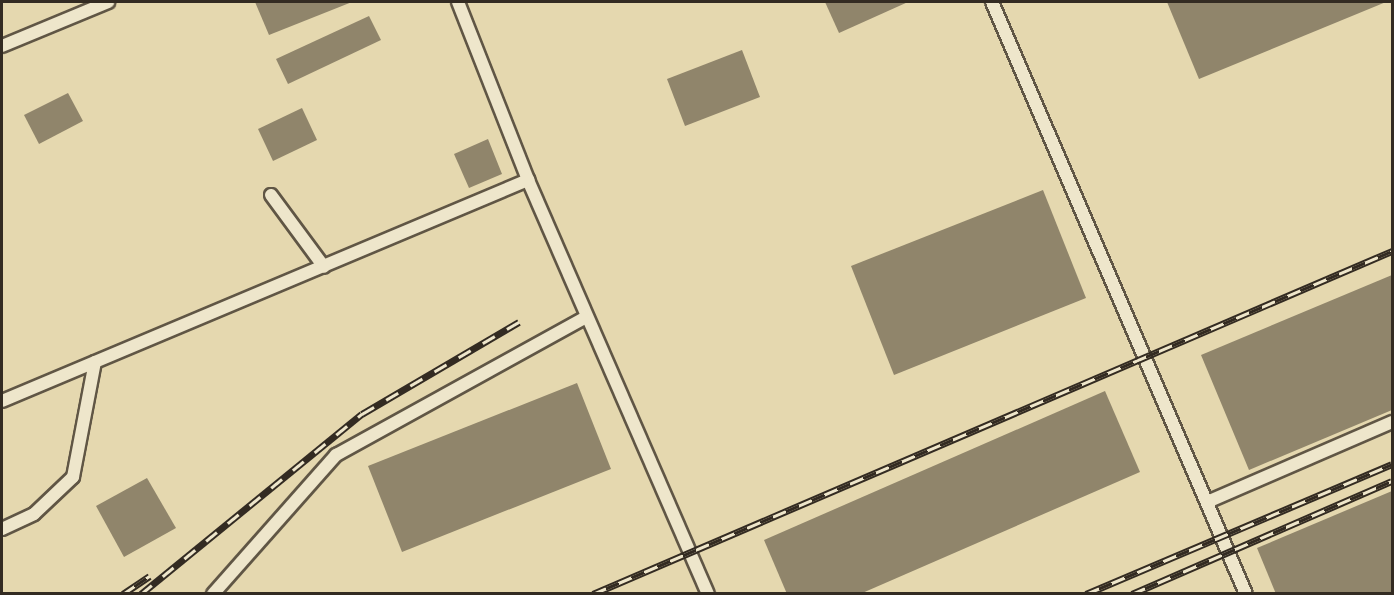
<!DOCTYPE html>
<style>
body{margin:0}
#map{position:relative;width:1394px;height:595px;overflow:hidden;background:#e5d8af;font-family:Cardo,serif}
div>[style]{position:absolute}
.building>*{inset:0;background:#90856b}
.roads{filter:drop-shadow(2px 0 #605645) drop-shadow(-2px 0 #605645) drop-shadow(0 2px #605645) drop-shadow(0 -2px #605645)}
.lane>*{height:12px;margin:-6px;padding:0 6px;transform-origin:6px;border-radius:6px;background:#eee6cb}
.rail>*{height:7px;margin-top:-3.5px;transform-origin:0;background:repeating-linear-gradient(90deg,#eee6cb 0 14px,#332b22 0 28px);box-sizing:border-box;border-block:2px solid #332b22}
span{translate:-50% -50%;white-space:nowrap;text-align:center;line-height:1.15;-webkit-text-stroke:5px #eee6cb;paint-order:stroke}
.frame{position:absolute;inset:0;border:3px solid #332b22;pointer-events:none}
</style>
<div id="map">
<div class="building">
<div style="clip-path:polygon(255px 2px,352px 2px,269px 35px)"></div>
<div style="clip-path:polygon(825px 2px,908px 2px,839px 33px)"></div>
<div style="clip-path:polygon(1167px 2px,1386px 2px,1199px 79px)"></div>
<div style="clip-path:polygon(369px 16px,381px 40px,288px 84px,276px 59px)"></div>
<div style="clip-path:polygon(742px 50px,760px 97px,685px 126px,667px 79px)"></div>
<div style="clip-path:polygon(68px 93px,83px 121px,39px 144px,24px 115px)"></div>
<div style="clip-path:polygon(302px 108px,317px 140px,273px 161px,258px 129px)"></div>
<div style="clip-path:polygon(488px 139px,502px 174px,469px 188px,454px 154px)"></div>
<div style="clip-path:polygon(1043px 190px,1086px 298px,894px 375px,851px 266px)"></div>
<div style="clip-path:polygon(1392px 275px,1392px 410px,1249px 470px,1201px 355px)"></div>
<div style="clip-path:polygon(577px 383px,611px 469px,402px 552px,368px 466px)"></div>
<div style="clip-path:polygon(1105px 391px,1140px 472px,860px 594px,787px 594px,764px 540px)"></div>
<div style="clip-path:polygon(147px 478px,176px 528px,124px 557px,96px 506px)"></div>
<div style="clip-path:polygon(1392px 491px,1392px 594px,1276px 594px,1257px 548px)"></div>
</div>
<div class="roads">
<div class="lane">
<div style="left:458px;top:2px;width:191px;rotate:68.5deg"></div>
<div style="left:528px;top:180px;width:451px;rotate:66.5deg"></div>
<div style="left:992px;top:2px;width:644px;rotate:66.78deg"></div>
<div style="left:2px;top:46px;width:115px;rotate:-22.5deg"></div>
<div style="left:271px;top:195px;width:89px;rotate:53.6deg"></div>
<div style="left:2px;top:401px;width:571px;rotate:-22.79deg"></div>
<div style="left:1207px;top:502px;width:202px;rotate:-23.4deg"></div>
<div style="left:2px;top:529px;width:35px;rotate:-25deg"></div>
<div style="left:34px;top:514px;width:54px;rotate:-43.5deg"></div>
<div style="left:73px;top:477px;width:117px;rotate:-79.2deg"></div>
<div style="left:213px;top:594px;width:186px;rotate:-48.5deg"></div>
<div style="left:336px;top:455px;width:286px;rotate:-28.9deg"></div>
</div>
</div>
<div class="rail">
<div style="left:123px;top:594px;width:32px;rotate:-34deg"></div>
<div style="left:141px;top:594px;width:285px;rotate:-39.2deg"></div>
<div style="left:362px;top:414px;width:182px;rotate:-30.4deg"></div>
<div style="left:593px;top:594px;width:870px;rotate:-23.23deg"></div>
<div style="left:1086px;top:594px;width:332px;rotate:-23deg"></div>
<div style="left:1132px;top:594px;width:283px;rotate:-23.5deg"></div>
</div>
<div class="frame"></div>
</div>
